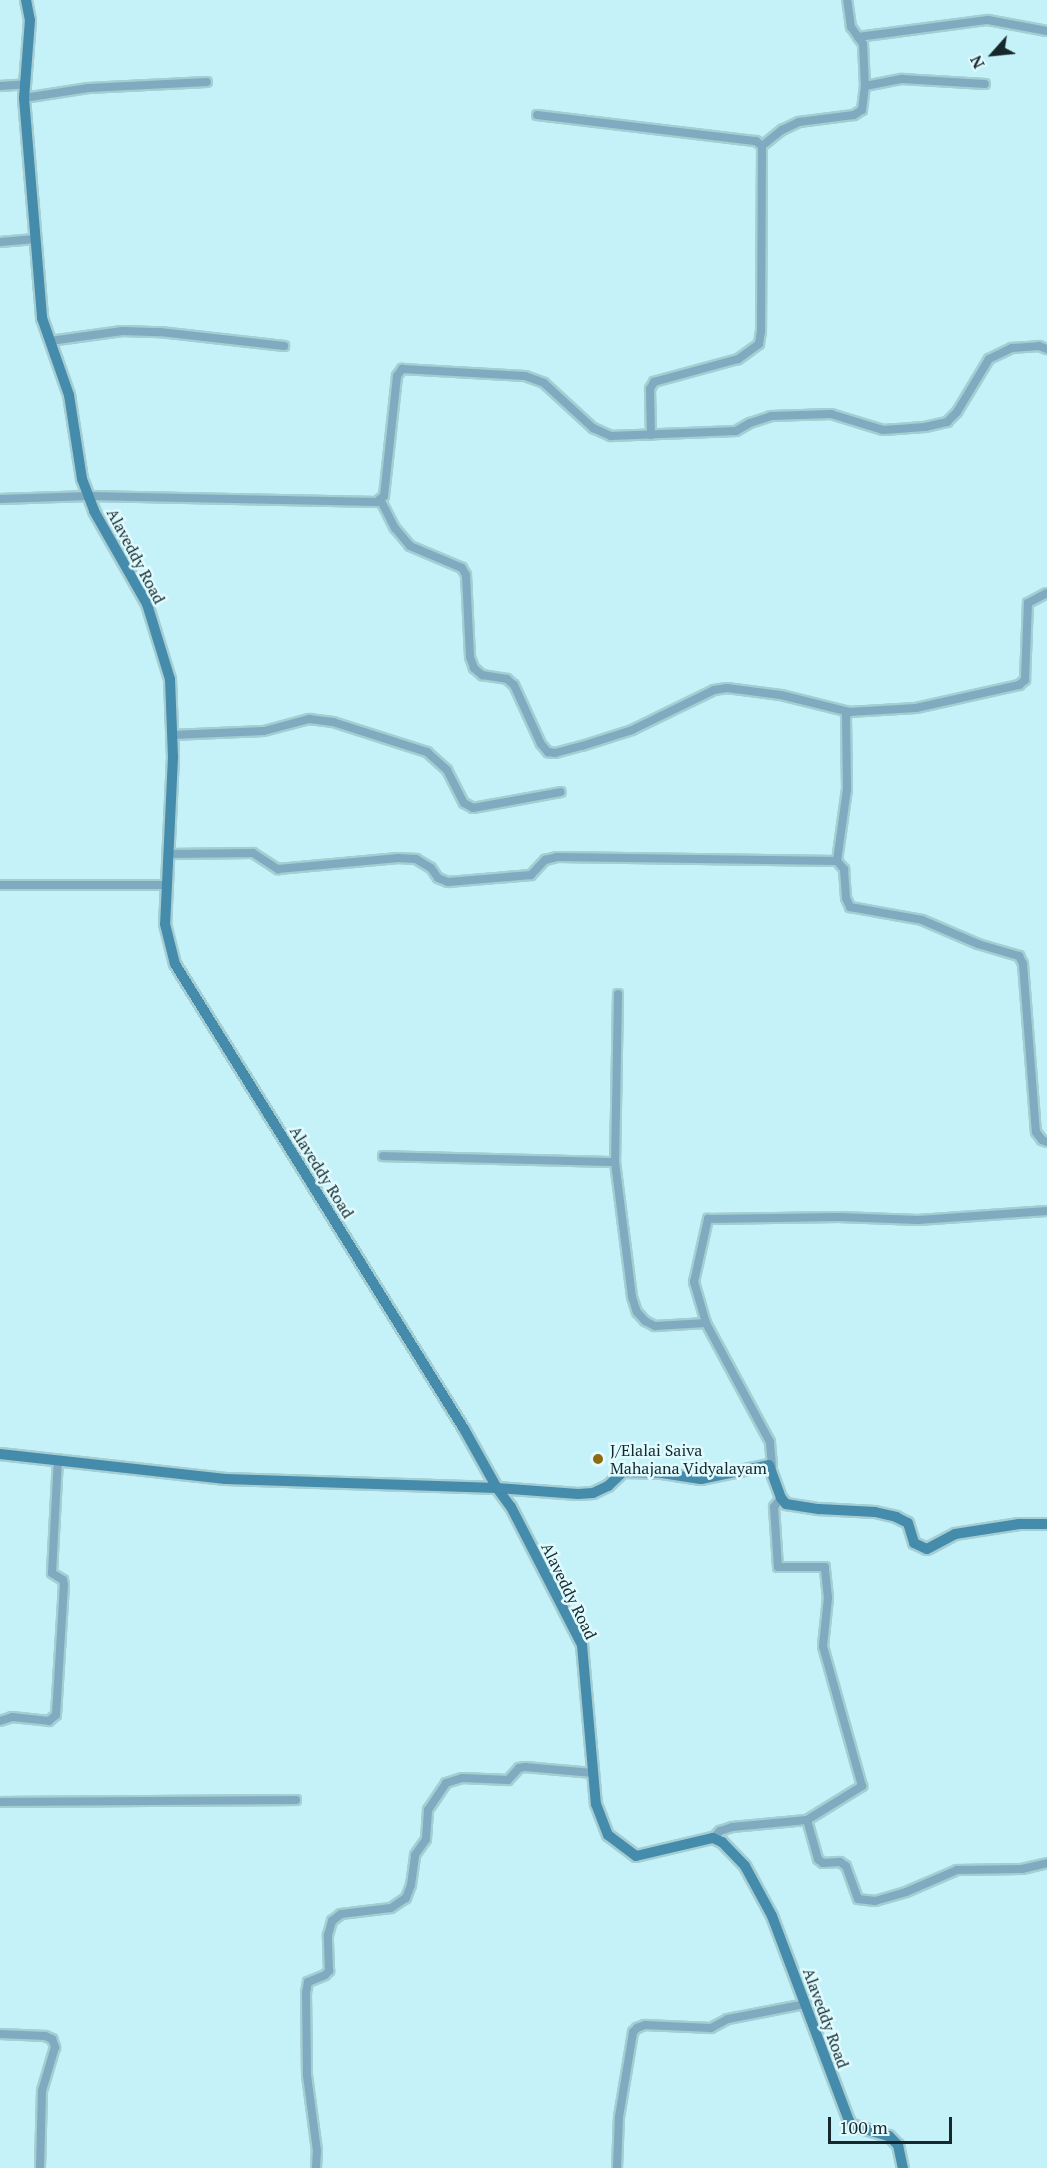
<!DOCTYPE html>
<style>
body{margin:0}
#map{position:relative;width:1047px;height:2168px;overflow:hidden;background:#c4f2f8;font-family:"PT Serif",serif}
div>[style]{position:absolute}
.roads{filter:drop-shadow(2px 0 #a5ced3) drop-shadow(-2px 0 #a5ced3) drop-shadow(0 2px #a5ced3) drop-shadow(0 -2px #a5ced3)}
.street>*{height:8px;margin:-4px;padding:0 4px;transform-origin:4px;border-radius:4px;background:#7faac0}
.secondary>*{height:10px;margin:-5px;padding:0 5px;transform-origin:5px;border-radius:5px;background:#458bab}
.dots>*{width:16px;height:16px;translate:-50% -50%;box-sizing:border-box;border:3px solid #e0fbff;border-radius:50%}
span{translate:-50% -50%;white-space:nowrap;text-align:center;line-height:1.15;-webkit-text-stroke:5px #e0fbff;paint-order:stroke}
.street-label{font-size:16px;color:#16282b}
.poi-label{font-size:16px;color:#16282b}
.left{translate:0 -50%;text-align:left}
.north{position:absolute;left:963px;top:24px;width:60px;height:60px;-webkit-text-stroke:4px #e0fbff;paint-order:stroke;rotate:243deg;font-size:16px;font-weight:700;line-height:24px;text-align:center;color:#16282b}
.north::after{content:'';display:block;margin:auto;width:21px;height:27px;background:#16282b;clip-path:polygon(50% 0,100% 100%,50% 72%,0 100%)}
.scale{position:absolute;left:828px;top:2117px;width:124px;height:27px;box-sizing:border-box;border:3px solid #16282b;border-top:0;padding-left:8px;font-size:18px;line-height:21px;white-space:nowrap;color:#16282b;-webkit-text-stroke:4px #e0fbff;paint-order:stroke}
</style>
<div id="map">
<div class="roads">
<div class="street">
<div style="left:858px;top:37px;width:131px;rotate:-7.5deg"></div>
<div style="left:988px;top:20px;width:60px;rotate:10.6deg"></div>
<div style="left:0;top:86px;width:26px;rotate:-4deg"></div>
<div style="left:865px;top:86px;width:38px;rotate:-11deg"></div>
<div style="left:902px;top:79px;width:83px;rotate:3.4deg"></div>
<div style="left:24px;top:98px;width:65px;rotate:-8.9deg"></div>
<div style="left:88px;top:88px;width:119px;rotate:-2.9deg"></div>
<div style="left:537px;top:115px;width:221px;rotate:6.8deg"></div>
<div style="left:756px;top:141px;width:8px;rotate:40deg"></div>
<div style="left:762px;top:146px;width:185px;rotate:90.3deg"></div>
<div style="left:761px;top:331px;width:13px;rotate:99deg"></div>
<div style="left:759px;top:344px;width:26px;rotate:144deg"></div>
<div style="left:738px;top:359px;width:87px;rotate:164.7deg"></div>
<div style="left:654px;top:382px;width:8px;rotate:120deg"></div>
<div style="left:650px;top:389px;width:46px;rotate:88.8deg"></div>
<div style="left:762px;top:146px;width:26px;rotate:-39deg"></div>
<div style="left:782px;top:130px;width:19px;rotate:-25deg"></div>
<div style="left:799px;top:122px;width:55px;rotate:-7.3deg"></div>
<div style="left:854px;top:115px;width:9px;rotate:-32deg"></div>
<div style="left:862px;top:110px;width:24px;rotate:-83deg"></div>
<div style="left:865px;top:86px;width:42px;rotate:-92.7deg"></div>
<div style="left:863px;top:44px;width:21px;rotate:-125deg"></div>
<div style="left:851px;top:27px;width:27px;rotate:-98deg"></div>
<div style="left:0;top:242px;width:35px;rotate:-5deg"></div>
<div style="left:50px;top:341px;width:73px;rotate:-7.9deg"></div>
<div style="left:122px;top:331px;width:38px;rotate:2deg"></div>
<div style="left:160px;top:332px;width:125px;rotate:6.4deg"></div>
<div style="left:0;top:499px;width:89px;rotate:-1.9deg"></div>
<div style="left:89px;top:496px;width:288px;rotate:1.2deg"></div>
<div style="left:377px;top:502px;width:9px;rotate:-41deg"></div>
<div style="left:384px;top:496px;width:121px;rotate:-83.8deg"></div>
<div style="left:397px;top:376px;width:9px;rotate:-54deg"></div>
<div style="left:402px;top:369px;width:123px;rotate:3.3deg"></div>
<div style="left:525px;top:376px;width:20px;rotate:20deg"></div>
<div style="left:544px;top:383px;width:67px;rotate:42.6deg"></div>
<div style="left:593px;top:428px;width:20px;rotate:24deg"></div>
<div style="left:611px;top:436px;width:125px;rotate:-2.3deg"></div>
<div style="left:736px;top:431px;width:16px;rotate:-30deg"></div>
<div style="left:750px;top:423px;width:22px;rotate:-18deg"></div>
<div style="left:771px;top:416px;width:60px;rotate:-1.9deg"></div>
<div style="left:831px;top:414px;width:54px;rotate:17.1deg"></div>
<div style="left:883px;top:430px;width:42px;rotate:-4.1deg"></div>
<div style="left:925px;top:427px;width:23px;rotate:-13deg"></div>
<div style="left:947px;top:422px;width:14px;rotate:-45deg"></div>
<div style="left:957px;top:412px;width:62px;rotate:-58.9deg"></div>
<div style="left:989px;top:359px;width:25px;rotate:-26deg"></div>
<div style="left:1012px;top:348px;width:27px;rotate:-4deg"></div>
<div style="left:1039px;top:346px;width:9px;rotate:21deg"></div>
<div style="left:380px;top:499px;width:33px;rotate:63deg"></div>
<div style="left:395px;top:528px;width:23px;rotate:50deg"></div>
<div style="left:410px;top:546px;width:56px;rotate:22.9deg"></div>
<div style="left:462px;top:568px;width:8px;rotate:60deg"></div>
<div style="left:466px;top:575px;width:82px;rotate:87.2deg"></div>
<div style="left:470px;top:657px;width:12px;rotate:70deg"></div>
<div style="left:474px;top:668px;width:11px;rotate:41deg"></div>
<div style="left:482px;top:675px;width:25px;rotate:9deg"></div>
<div style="left:507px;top:679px;width:9px;rotate:41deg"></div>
<div style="left:514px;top:685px;width:65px;rotate:65.4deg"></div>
<div style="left:541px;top:744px;width:11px;rotate:49deg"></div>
<div style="left:548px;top:752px;width:7px;rotate:8deg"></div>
<div style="left:555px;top:753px;width:28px;rotate:-15deg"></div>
<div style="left:582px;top:746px;width:52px;rotate:-17.7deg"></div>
<div style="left:632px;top:730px;width:91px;rotate:-26deg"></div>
<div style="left:714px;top:690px;width:13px;rotate:-9deg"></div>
<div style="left:727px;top:688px;width:54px;rotate:7.4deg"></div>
<div style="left:781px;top:695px;width:70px;rotate:14deg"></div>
<div style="left:172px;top:735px;width:92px;rotate:-2.5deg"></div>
<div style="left:264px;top:731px;width:47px;rotate:-14.9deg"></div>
<div style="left:309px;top:719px;width:24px;rotate:7deg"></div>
<div style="left:333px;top:722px;width:99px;rotate:17.7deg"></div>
<div style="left:427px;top:752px;width:27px;rotate:42deg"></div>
<div style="left:447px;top:770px;width:37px;rotate:63deg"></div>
<div style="left:464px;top:803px;width:10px;rotate:29deg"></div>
<div style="left:473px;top:808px;width:89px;rotate:-10.3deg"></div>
<div style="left:169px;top:854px;width:84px;rotate:-0.7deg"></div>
<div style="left:253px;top:853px;width:30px;rotate:33deg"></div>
<div style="left:278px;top:869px;width:121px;rotate:-5.2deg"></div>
<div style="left:398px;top:858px;width:18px;rotate:3deg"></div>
<div style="left:416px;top:859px;width:17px;rotate:31deg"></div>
<div style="left:431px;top:868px;width:12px;rotate:55deg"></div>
<div style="left:438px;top:878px;width:11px;rotate:22deg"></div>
<div style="left:448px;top:882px;width:83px;rotate:-4.8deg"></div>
<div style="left:531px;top:875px;width:21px;rotate:-47deg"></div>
<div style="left:545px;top:860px;width:12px;rotate:-14deg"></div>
<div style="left:557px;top:857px;width:280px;rotate:0.8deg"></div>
<div style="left:837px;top:861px;width:11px;rotate:49deg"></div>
<div style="left:844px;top:869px;width:29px;rotate:86deg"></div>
<div style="left:846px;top:898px;width:10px;rotate:66deg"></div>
<div style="left:850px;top:907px;width:73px;rotate:10.2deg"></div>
<div style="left:922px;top:920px;width:61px;rotate:23.2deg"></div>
<div style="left:978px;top:944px;width:43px;rotate:16.3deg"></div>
<div style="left:1019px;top:956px;width:9px;rotate:63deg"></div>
<div style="left:1023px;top:964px;width:157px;rotate:85.6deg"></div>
<div style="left:1035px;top:1121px;width:11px;rotate:85deg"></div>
<div style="left:1036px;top:1132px;width:10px;rotate:53deg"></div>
<div style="left:1042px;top:1140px;width:5px;rotate:22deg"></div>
<div style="left:837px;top:861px;width:73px;rotate:-82.1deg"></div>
<div style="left:847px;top:789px;width:73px;rotate:-90.8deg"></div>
<div style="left:846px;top:716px;width:5px;rotate:-53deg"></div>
<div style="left:849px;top:712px;width:67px;rotate:-3.4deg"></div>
<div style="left:916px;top:708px;width:106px;rotate:-12.6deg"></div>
<div style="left:1019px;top:685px;width:8px;rotate:-40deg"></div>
<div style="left:1025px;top:680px;width:77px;rotate:-87.8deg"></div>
<div style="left:1028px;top:603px;width:21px;rotate:-28deg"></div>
<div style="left:0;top:885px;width:167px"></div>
<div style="left:618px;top:994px;width:168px;rotate:91deg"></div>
<div style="left:615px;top:1162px;width:136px;rotate:82.8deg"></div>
<div style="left:632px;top:1297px;width:16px;rotate:72deg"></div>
<div style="left:637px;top:1312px;width:12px;rotate:48deg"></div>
<div style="left:645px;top:1321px;width:11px;rotate:27deg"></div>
<div style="left:655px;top:1326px;width:51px;rotate:-3.4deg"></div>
<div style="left:383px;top:1156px;width:232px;rotate:1.5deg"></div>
<div style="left:772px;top:1466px;width:24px;rotate:-95deg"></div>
<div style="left:770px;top:1442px;width:135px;rotate:-118.3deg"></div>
<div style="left:706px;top:1323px;width:43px;rotate:-106.3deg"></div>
<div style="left:694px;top:1282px;width:65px;rotate:-77.5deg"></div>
<div style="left:708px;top:1219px;width:131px;rotate:-0.9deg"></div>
<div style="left:839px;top:1217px;width:79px;rotate:2.2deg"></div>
<div style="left:918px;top:1220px;width:129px;rotate:-4deg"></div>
<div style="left:0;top:1721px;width:13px;rotate:-18deg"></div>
<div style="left:12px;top:1717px;width:37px;rotate:6deg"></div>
<div style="left:49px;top:1721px;width:9px;rotate:-41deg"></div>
<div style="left:56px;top:1715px;width:130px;rotate:-86.5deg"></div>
<div style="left:64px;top:1585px;width:5px;rotate:-101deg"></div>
<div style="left:63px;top:1580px;width:13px;rotate:-148deg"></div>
<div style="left:52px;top:1573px;width:113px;rotate:-87deg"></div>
<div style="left:0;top:1802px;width:296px;rotate:-0.4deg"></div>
<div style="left:807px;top:1820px;width:41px;rotate:74.2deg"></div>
<div style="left:818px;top:1859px;width:6px;rotate:39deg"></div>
<div style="left:823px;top:1863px;width:17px;rotate:-3deg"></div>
<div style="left:840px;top:1862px;width:7px;rotate:34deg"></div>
<div style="left:846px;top:1866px;width:35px;rotate:70deg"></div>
<div style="left:858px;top:1899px;width:17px;rotate:7deg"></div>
<div style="left:875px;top:1901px;width:32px;rotate:-16deg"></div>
<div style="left:906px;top:1892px;width:56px;rotate:-23.3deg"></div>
<div style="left:957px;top:1870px;width:65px;rotate:-0.9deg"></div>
<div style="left:1022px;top:1869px;width:26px;rotate:-13deg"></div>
<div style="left:713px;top:1838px;width:10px;rotate:-45deg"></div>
<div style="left:720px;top:1831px;width:13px;rotate:-18deg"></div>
<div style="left:732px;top:1827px;width:75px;rotate:-5.3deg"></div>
<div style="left:807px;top:1820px;width:65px;rotate:-31.7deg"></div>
<div style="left:862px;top:1786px;width:145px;rotate:-105.6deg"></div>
<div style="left:823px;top:1646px;width:48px;rotate:-84.1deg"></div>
<div style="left:828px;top:1598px;width:31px;rotate:-96deg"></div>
<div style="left:825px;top:1567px;width:47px;rotate:180deg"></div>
<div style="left:778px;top:1567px;width:60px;rotate:-93.8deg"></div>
<div style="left:774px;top:1507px;width:11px;rotate:-52deg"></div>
<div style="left:0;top:2034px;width:45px;rotate:2.5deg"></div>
<div style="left:45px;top:2036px;width:8px;rotate:23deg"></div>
<div style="left:52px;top:2039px;width:9px;rotate:69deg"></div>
<div style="left:55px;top:2047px;width:46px;rotate:106.5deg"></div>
<div style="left:42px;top:2091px;width:77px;rotate:91.5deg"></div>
<div style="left:316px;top:2168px;width:17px;rotate:-87deg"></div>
<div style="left:317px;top:2151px;width:77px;rotate:-97.5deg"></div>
<div style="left:307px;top:2075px;width:82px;rotate:-90.7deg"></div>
<div style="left:306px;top:1993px;width:11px;rotate:-80deg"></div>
<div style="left:308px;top:1982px;width:18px;rotate:-22deg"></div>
<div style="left:325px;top:1975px;width:6px;rotate:-45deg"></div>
<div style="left:329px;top:1971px;width:36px;rotate:-92deg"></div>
<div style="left:328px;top:1935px;width:15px;rotate:-74deg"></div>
<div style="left:332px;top:1921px;width:11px;rotate:-38deg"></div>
<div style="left:341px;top:1914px;width:50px;rotate:-6.8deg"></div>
<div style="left:391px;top:1908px;width:18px;rotate:-34deg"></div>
<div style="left:406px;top:1898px;width:14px;rotate:-69deg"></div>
<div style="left:411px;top:1885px;width:30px;rotate:-82deg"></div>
<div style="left:415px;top:1855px;width:19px;rotate:-55deg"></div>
<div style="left:426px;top:1839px;width:29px;rotate:-86deg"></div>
<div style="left:428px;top:1810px;width:32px;rotate:-56deg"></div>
<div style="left:446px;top:1783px;width:17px;rotate:-17deg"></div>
<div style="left:462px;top:1778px;width:46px;rotate:2.5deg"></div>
<div style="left:508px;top:1780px;width:16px;rotate:-47deg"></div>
<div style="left:519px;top:1768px;width:6px;rotate:-9deg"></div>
<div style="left:525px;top:1767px;width:68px;rotate:5deg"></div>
<div style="left:617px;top:2168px;width:51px;rotate:-87.8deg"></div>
<div style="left:619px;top:2117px;width:86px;rotate:-80.6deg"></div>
<div style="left:633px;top:2032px;width:6px;rotate:-45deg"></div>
<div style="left:637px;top:2028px;width:9px;rotate:-21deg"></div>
<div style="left:645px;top:2025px;width:66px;rotate:2.6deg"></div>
<div style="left:711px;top:2028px;width:19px;rotate:-28deg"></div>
<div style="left:728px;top:2019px;width:78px;rotate:-11deg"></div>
</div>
<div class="secondary">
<div style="left:26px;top:0;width:20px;rotate:79deg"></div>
<div style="left:30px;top:20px;width:78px;rotate:94.4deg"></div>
<div style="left:24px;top:98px;width:221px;rotate:85.3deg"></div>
<div style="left:42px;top:318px;width:82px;rotate:70.7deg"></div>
<div style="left:69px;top:395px;width:85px;rotate:81.2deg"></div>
<div style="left:82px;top:479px;width:34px;rotate:69deg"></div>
<div style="left:94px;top:511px;width:107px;rotate:60.3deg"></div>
<div style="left:147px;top:604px;width:78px;rotate:73deg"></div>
<div style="left:170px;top:679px;width:78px;rotate:87.8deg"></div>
<div style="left:173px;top:757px;width:167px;rotate:92.7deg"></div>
<div style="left:165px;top:924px;width:41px;rotate:76deg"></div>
<div style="left:175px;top:964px;width:547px;rotate:58.14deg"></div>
<div style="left:464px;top:1429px;width:68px;rotate:60.8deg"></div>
<div style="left:497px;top:1488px;width:24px;rotate:54deg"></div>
<div style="left:511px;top:1507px;width:155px;rotate:62.8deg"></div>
<div style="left:582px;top:1645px;width:160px;rotate:85deg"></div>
<div style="left:596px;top:1804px;width:33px;rotate:69deg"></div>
<div style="left:608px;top:1835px;width:35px;rotate:37deg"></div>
<div style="left:636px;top:1856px;width:79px;rotate:-13.2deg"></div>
<div style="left:713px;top:1838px;width:10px;rotate:24deg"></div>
<div style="left:722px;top:1842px;width:33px;rotate:46deg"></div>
<div style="left:745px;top:1866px;width:57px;rotate:61.6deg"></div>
<div style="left:772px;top:1916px;width:219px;rotate:69.4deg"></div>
<div style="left:849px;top:2121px;width:5px;rotate:53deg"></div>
<div style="left:852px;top:2125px;width:39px;rotate:17deg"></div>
<div style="left:889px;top:2136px;width:13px;rotate:45deg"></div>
<div style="left:898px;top:2145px;width:24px;rotate:78deg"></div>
<div style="left:0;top:1454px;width:227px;rotate:6.3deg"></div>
<div style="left:226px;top:1479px;width:271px;rotate:1.9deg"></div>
<div style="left:497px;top:1488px;width:81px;rotate:4.2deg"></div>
<div style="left:578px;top:1494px;width:15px;rotate:-4deg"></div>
<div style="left:593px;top:1493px;width:17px;rotate:-25deg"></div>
<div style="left:608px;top:1486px;width:21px;rotate:-43deg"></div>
<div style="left:623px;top:1472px;width:39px;rotate:1deg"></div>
<div style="left:662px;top:1473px;width:39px;rotate:9deg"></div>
<div style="left:701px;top:1479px;width:69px;rotate:-11.6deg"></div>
<div style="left:769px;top:1465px;width:35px;rotate:70deg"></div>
<div style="left:781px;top:1498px;width:8px;rotate:50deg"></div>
<div style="left:786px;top:1504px;width:33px;rotate:9deg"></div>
<div style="left:819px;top:1509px;width:56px;rotate:3.1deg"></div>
<div style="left:875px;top:1512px;width:22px;rotate:13deg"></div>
<div style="left:896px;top:1517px;width:13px;rotate:27deg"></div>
<div style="left:908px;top:1523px;width:21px;rotate:73deg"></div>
<div style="left:914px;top:1543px;width:14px;rotate:25deg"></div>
<div style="left:927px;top:1549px;width:32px;rotate:-28deg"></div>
<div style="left:955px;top:1534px;width:65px;rotate:-8.9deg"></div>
<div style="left:1019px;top:1524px;width:28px"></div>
</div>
</div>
<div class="dots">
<div style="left:598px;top:1459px;background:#8d6b0e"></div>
</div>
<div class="street-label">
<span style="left:136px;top:556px;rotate:62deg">Alaveddy Road</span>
<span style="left:322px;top:1172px;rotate:58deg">Alaveddy Road</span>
<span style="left:569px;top:1591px;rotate:64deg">Alaveddy Road</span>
<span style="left:826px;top:2018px;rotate:70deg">Alaveddy Road</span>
</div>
<div class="poi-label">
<span class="left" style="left:610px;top:1459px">J/Elalai Saiva<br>Mahajana Vidyalayam</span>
</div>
<div class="north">N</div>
<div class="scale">100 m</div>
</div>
